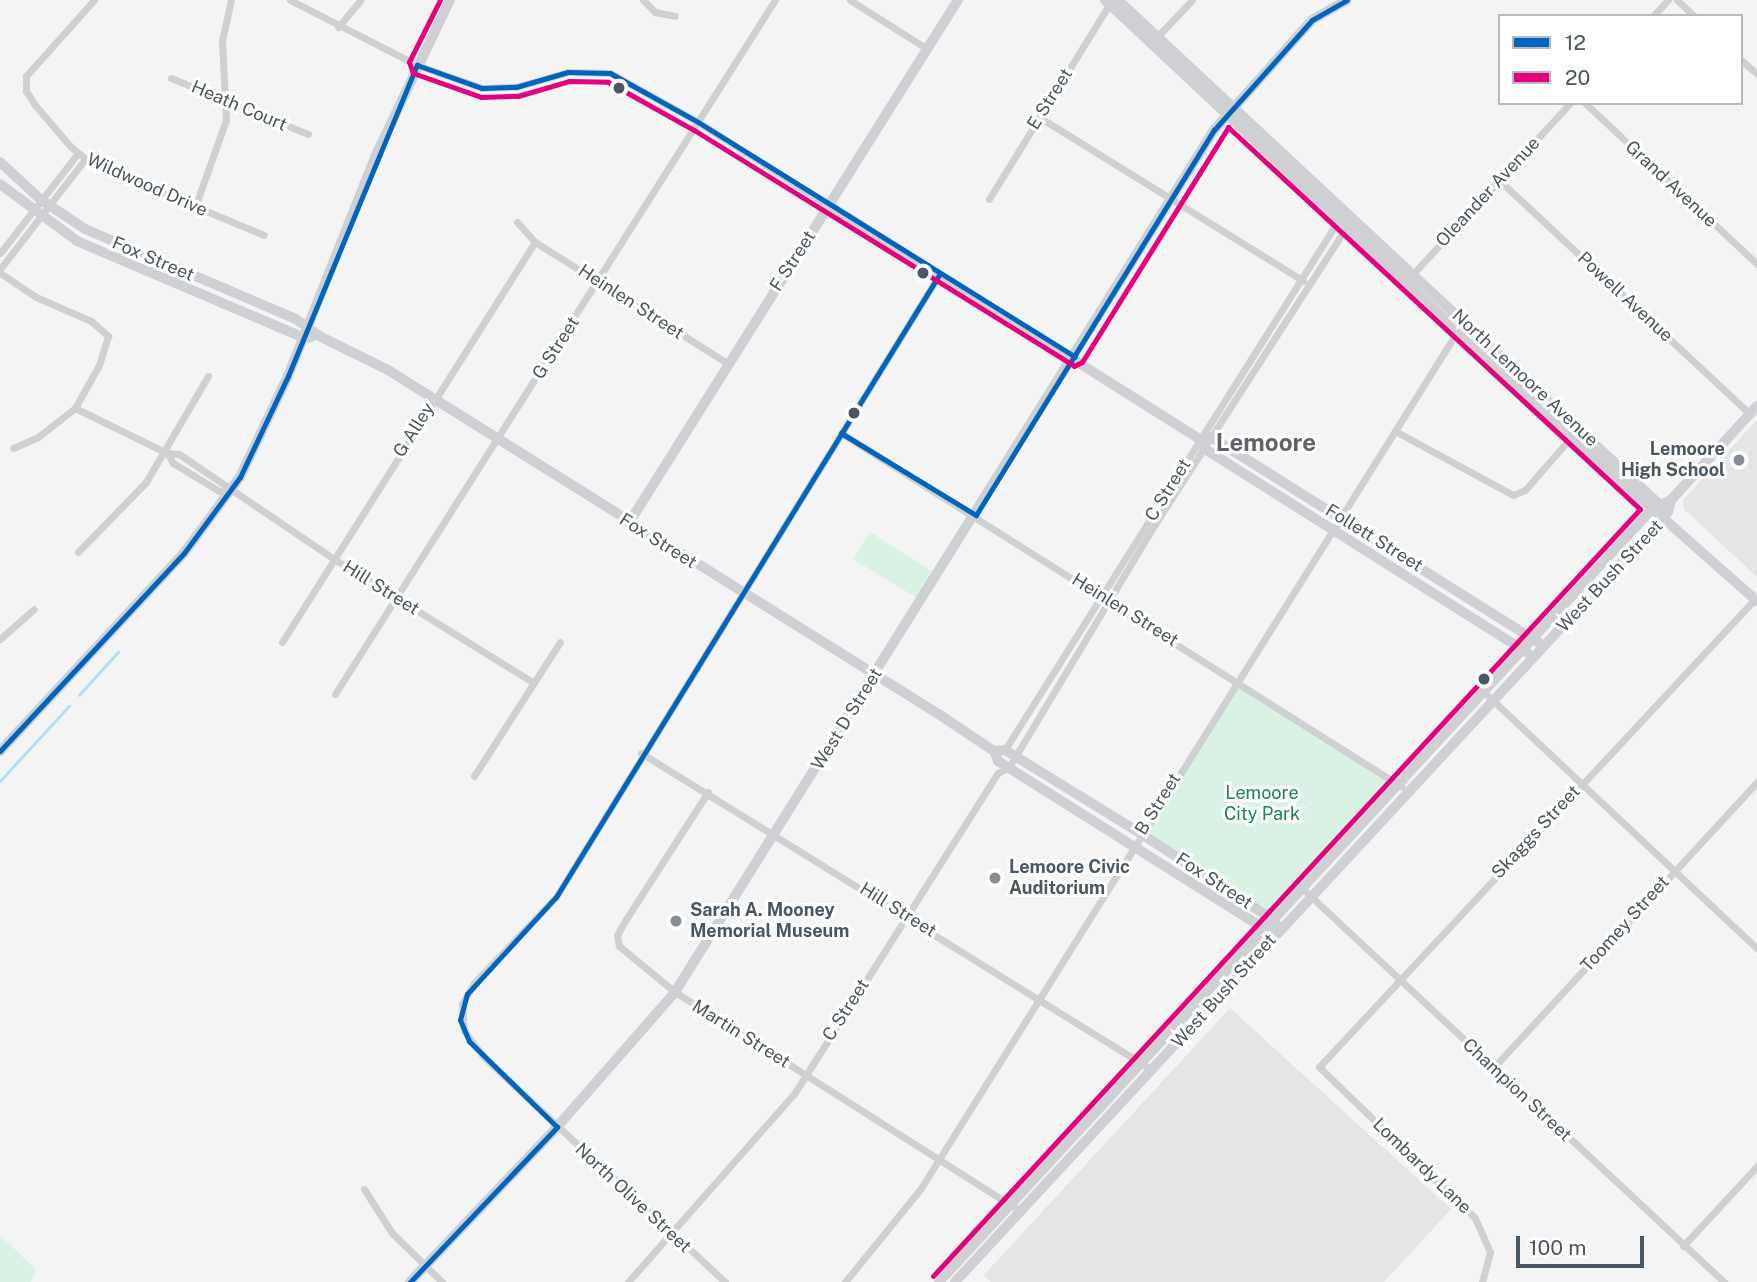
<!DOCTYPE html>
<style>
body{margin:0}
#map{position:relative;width:1757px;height:1282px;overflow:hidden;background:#f4f4f4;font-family:"Public Sans",sans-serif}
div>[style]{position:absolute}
.education>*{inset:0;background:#e6e5e6}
.green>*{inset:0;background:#d9f2e3}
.stream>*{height:2.5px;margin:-1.25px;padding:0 1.25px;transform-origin:1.25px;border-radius:1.25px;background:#aee2f0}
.street>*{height:7px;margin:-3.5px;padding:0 3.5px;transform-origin:3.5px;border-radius:3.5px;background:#ced0d2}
.secondary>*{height:10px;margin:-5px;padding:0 5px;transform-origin:5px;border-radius:5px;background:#ced0d4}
.bus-1>*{height:5px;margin:-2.5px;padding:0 2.5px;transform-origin:2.5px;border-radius:2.5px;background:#0065bd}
.bus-2>*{height:5px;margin:-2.5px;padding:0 2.5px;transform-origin:2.5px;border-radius:2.5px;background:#e5007d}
.dots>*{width:19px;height:19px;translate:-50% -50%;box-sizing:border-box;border:4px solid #fff;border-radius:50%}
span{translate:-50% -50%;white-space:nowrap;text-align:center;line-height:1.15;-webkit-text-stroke:6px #fff;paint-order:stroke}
.street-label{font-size:18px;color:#4a5661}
.poi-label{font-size:18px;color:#4a5661;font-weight:700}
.right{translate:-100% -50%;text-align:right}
.left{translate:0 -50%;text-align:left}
.park-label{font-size:18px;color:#17864f}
.district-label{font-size:24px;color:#5f6368;font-weight:700}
.legend{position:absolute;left:1498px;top:14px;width:245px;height:91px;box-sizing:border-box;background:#fff;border:2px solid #b7bbc0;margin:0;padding:9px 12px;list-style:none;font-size:21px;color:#4a5661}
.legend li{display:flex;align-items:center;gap:14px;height:35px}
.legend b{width:35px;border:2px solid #b7bbc0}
.scale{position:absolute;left:1516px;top:1236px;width:128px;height:32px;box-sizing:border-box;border:4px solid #4a5661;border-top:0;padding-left:9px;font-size:21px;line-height:24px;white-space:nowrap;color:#4a5661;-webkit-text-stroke:5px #fff;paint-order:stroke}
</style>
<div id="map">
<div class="education">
<div style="clip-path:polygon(1757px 420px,1757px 577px,1684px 509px,1683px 500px)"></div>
<div style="clip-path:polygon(1230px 1008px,1451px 1209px,1384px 1282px,991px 1282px,984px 1275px)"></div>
</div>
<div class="green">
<div style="clip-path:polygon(870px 532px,938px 575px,922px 601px,853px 559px)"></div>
<div style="clip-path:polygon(1236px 682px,1399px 785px,1275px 921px,1140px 833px)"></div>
<div style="clip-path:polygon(0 1235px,36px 1270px,31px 1282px,0 1282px)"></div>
</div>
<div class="stream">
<div style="left:79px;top:695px;width:58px;rotate:-47.8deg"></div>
<div style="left:0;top:781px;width:102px;rotate:-47.4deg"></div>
</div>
<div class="street">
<div style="left:94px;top:0;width:102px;rotate:131.8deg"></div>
<div style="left:26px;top:76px;width:15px;rotate:90deg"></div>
<div style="left:26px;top:91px;width:17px;rotate:57deg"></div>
<div style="left:35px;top:105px;width:55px;rotate:49.4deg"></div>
<div style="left:71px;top:147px;width:26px;rotate:39deg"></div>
<div style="left:91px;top:163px;width:187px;rotate:22.6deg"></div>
<div style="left:290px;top:0;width:143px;rotate:27.1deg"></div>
<div style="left:417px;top:65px;width:69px;rotate:19.5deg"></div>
<div style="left:482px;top:88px;width:34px;rotate:-2deg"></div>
<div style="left:516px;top:87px;width:54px;rotate:-16.1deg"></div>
<div style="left:568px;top:72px;width:42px;rotate:1.4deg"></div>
<div style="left:610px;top:73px;width:101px;rotate:29.1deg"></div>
<div style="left:698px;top:122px;width:154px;rotate:32.6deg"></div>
<div style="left:643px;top:0;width:17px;rotate:45deg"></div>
<div style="left:655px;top:12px;width:20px;rotate:11deg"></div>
<div style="left:850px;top:0;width:90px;rotate:32.3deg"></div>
<div style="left:1677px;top:0;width:23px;rotate:43deg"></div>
<div style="left:1653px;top:16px;width:22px;rotate:-47deg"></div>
<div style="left:338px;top:27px;width:35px;rotate:-50deg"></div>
<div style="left:1156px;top:38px;width:52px;rotate:-46.5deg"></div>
<div style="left:1741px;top:60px;width:21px;rotate:41deg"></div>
<div style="left:171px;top:78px;width:148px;rotate:22.2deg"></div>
<div style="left:1585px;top:103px;width:236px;rotate:43.1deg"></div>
<div style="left:1039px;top:117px;width:311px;rotate:31.8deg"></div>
<div style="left:1499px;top:180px;width:343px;rotate:43deg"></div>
<div style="left:989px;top:199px;width:230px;rotate:-58.3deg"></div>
<div style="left:195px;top:207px;width:92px;rotate:-70.4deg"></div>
<div style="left:226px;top:120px;width:79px;rotate:-92.9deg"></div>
<div style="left:222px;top:41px;width:42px;rotate:-77.6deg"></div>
<div style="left:517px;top:222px;width:27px;rotate:48deg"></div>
<div style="left:535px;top:242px;width:227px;rotate:32.2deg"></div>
<div style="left:0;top:253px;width:127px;rotate:-52deg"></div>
<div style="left:0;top:269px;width:139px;rotate:-52.3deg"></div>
<div style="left:0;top:273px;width:43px;rotate:33.7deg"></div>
<div style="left:36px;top:297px;width:60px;rotate:23.6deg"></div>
<div style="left:91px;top:321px;width:23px;rotate:41deg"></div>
<div style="left:108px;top:336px;width:30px;rotate:107deg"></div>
<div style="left:99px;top:365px;width:49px;rotate:119.2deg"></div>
<div style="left:75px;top:408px;width:47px;rotate:141.9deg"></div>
<div style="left:38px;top:437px;width:27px;rotate:156deg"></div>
<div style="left:1412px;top:275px;width:234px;rotate:-47.4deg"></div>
<div style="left:75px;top:408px;width:102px;rotate:26.1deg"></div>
<div style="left:167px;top:453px;width:12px;rotate:5deg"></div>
<div style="left:179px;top:454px;width:187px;rotate:34.1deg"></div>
<div style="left:334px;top:559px;width:235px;rotate:31.8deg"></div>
<div style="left:1395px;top:431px;width:134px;rotate:28.5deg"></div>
<div style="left:1513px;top:495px;width:13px;rotate:-23deg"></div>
<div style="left:1525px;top:490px;width:82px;rotate:-48.9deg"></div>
<div style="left:841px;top:433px;width:663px;rotate:32.25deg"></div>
<div style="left:167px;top:453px;width:12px;rotate:59deg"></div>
<div style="left:173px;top:463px;width:54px;rotate:31.3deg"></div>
<div style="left:219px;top:491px;width:11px"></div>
<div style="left:78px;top:552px;width:98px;rotate:-45.8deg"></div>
<div style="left:146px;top:482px;width:123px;rotate:-59.7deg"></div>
<div style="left:0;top:639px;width:45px;rotate:-41.4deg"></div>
<div style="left:282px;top:642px;width:473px;rotate:-57.7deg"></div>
<div style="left:1485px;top:693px;width:373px;rotate:43.2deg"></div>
<div style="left:335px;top:694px;width:822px;rotate:-57.63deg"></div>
<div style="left:1004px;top:751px;width:632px;rotate:-57.79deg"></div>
<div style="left:641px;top:753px;width:601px;rotate:31.81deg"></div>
<div style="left:474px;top:776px;width:159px;rotate:-57.3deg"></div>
<div style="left:708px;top:792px;width:151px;rotate:122.8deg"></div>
<div style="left:626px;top:919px;width:18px;rotate:119deg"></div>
<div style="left:617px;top:935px;width:11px;rotate:80deg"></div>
<div style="left:619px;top:946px;width:72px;rotate:39.4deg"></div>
<div style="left:675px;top:992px;width:410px;rotate:32.4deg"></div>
<div style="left:1304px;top:890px;width:575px;rotate:43.03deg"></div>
<div style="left:1494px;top:1067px;width:388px;rotate:-47.3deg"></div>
<div style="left:364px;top:1189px;width:52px;rotate:57.5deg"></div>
<div style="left:392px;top:1233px;width:70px;rotate:44.4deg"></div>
<div style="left:1683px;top:1246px;width:109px;rotate:-47.2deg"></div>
<div style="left:628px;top:1282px;width:251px;rotate:-48.6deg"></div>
<div style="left:794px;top:1094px;width:380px;rotate:-57.6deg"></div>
<div style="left:998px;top:773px;width:13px;rotate:-29deg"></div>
<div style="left:1009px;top:767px;width:283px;rotate:-59deg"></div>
<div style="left:1155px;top:524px;width:356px;rotate:-57.2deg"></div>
<div style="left:725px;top:1282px;width:331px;rotate:-137deg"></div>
<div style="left:483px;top:1056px;width:31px;rotate:-127deg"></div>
<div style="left:464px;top:1031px;width:27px;rotate:-94deg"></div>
<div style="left:462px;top:1004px;width:24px;rotate:-60deg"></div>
<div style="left:474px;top:983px;width:119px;rotate:-46.4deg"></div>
<div style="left:556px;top:897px;width:730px;rotate:-58.38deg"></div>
<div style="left:845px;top:1282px;width:121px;rotate:-51deg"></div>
<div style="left:921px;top:1188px;width:1016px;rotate:-57.95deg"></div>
<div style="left:1482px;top:1282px;width:31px;rotate:-75deg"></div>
<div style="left:1490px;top:1252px;width:37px;rotate:-114deg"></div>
<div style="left:1475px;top:1218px;width:217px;rotate:-135.9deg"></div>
<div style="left:1319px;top:1067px;width:640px;rotate:-47.03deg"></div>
</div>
<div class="secondary">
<div style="left:1105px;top:0;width:639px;rotate:43.16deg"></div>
<div style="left:1571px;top:437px;width:248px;rotate:41.4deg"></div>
<div style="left:1118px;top:0;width:744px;rotate:42.98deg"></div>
<div style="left:0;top:162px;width:54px;rotate:42.8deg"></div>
<div style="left:40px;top:199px;width:54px;rotate:33.7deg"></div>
<div style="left:85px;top:229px;width:229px;rotate:23.1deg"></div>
<div style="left:296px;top:319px;width:29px;rotate:36deg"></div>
<div style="left:319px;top:336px;width:77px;rotate:26.2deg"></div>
<div style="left:388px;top:370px;width:651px;rotate:32.01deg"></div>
<div style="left:940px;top:715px;width:65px;rotate:33.7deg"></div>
<div style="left:994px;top:751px;width:11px;rotate:68deg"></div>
<div style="left:998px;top:761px;width:317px;rotate:32.2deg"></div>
<div style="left:1266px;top:930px;width:13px;rotate:4deg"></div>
<div style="left:1279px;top:931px;width:11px;rotate:-112deg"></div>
<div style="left:1275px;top:921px;width:161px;rotate:-146.9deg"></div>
<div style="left:1140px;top:833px;width:158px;rotate:-148.4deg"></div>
<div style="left:1005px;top:750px;width:11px;rotate:175deg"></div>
<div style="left:0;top:184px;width:96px;rotate:36.5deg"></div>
<div style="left:77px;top:241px;width:247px;rotate:23.1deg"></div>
<div style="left:304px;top:338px;width:7px;rotate:-8deg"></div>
<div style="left:828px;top:205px;width:439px;rotate:32.2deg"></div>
<div style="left:1200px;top:439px;width:11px;rotate:-10deg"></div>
<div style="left:1211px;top:437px;width:387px;rotate:32.1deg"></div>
<div style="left:1200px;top:439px;width:11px;rotate:63deg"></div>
<div style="left:1205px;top:449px;width:382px;rotate:32.3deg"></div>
<div style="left:629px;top:523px;width:618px;rotate:-57.83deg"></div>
<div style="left:0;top:751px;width:270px;rotate:-47.1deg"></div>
<div style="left:184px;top:553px;width:94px;rotate:-53.6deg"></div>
<div style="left:240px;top:477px;width:112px;rotate:-64.6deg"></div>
<div style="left:288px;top:376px;width:236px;rotate:-68.3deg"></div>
<div style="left:375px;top:157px;width:174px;rotate:-64.5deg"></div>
<div style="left:410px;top:1282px;width:214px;rotate:-46.5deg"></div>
<div style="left:557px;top:1127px;width:179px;rotate:-48.8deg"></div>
<div style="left:675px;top:992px;width:1017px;rotate:-57.98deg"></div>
<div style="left:1214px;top:130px;width:147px;rotate:-48.3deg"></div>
<div style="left:1312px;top:20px;width:40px;rotate:-29.7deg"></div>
<div style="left:939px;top:1282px;width:1052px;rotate:-47.31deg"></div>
<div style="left:1652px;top:509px;width:21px;rotate:-25deg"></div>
<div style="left:955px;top:1282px;width:1049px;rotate:-47.2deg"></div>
<div style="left:1668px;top:512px;width:12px;rotate:-76deg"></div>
<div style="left:1671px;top:500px;width:127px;rotate:-47.5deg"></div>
</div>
<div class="bus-1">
<div style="left:841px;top:433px;width:158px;rotate:31.3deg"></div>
<div style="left:976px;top:515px;width:453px;rotate:-58.3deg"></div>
<div style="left:1214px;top:130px;width:147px;rotate:-48.3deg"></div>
<div style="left:1312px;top:20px;width:40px;rotate:-29.7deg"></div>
<div style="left:0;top:751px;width:270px;rotate:-47.1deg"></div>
<div style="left:184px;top:553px;width:94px;rotate:-53.6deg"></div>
<div style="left:240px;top:477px;width:112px;rotate:-64.6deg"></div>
<div style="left:288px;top:376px;width:337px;rotate:-67.5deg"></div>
<div style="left:417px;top:65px;width:69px;rotate:19.5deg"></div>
<div style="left:482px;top:88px;width:34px;rotate:-2deg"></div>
<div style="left:516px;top:87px;width:54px;rotate:-16.1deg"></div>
<div style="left:568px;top:72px;width:42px;rotate:1.4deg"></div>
<div style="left:610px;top:73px;width:101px;rotate:29.1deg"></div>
<div style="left:698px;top:122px;width:444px;rotate:31.9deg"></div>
<div style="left:410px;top:1282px;width:214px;rotate:-46.5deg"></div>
<div style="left:557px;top:1127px;width:123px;rotate:-135.7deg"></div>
<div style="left:469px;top:1041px;width:23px;rotate:-113deg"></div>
<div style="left:460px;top:1020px;width:27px;rotate:-75deg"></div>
<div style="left:467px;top:994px;width:132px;rotate:-47.5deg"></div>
<div style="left:556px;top:897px;width:730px;rotate:-58.38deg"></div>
</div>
<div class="bus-2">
<div style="left:440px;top:0;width:69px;rotate:116.6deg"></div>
<div style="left:409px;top:62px;width:12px;rotate:70deg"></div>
<div style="left:413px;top:73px;width:72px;rotate:19.4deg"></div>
<div style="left:481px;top:97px;width:37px;rotate:-2deg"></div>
<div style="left:518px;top:96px;width:53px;rotate:-16.4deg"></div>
<div style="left:569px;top:81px;width:39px;rotate:1deg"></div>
<div style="left:608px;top:82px;width:98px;rotate:29.2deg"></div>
<div style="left:694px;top:130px;width:447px;rotate:31.8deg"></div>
<div style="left:1074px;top:366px;width:9px;rotate:-27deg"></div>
<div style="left:1082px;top:362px;width:277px;rotate:-58.1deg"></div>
<div style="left:1228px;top:127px;width:562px;rotate:42.84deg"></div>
<div style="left:1640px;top:509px;width:1043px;rotate:132.67deg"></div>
</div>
<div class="dots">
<div style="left:619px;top:88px;background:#4a5661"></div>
<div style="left:923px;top:273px;background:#4a5661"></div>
<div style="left:854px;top:413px;background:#4a5661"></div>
<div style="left:1739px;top:460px;background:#868d94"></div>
<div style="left:1484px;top:679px;background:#4a5661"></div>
<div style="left:995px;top:878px;background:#868d94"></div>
<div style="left:676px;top:921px;background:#868d94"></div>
</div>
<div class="street-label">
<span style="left:1050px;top:99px;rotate:-58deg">E Street</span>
<span style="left:239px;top:106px;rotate:23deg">Heath Court</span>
<span style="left:1671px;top:184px;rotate:43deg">Grand Avenue</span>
<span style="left:147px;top:185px;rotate:24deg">Wildwood Drive</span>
<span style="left:1488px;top:192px;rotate:-47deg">Oleander Avenue</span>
<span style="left:153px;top:259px;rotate:23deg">Fox Street</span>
<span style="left:793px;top:261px;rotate:-57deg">F Street</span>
<span style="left:1625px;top:297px;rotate:43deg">Powell Avenue</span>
<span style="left:631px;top:302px;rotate:33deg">Heinlen Street</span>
<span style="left:556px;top:348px;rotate:-57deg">G Street</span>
<span style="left:1525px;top:378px;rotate:43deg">North Lemoore Avenue</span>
<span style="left:414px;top:430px;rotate:-58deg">G Alley</span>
<span style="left:1168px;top:490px;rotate:-58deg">C Street</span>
<span style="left:1374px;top:538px;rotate:32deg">Follett Street</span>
<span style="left:658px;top:541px;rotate:32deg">Fox Street</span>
<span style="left:1610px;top:576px;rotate:-47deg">West Bush Street</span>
<span style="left:381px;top:588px;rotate:32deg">Hill Street</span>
<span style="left:1125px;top:610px;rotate:32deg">Heinlen Street</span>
<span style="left:847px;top:719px;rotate:-58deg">West D Street</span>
<span style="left:1158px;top:804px;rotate:-58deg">B Street</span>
<span style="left:1536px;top:832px;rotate:-47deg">Skaggs Street</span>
<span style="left:1214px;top:881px;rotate:33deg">Fox Street</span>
<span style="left:898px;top:910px;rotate:32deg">Hill Street</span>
<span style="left:1625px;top:924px;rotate:-48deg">Toomey Street</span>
<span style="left:1224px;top:991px;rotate:-48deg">West Bush Street</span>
<span style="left:846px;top:1010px;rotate:-57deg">C Street</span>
<span style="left:741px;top:1034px;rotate:32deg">Martin Street</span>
<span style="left:1517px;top:1090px;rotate:43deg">Champion Street</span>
<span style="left:1422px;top:1166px;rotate:44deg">Lombardy Lane</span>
<span style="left:633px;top:1198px;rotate:43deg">North Olive Street</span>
</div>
<div class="poi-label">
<span class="right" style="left:1725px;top:460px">Lemoore<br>High School</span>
<span class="left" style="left:1009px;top:878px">Lemoore Civic<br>Auditorium</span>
<span class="left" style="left:690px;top:921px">Sarah A. Mooney<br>Memorial Museum</span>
</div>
<div class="park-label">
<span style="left:1262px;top:804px">Lemoore<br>City Park</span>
</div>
<div class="district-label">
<span style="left:1266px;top:443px">Lemoore</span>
</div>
<ul class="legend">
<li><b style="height:9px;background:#0065bd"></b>12</li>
<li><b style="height:9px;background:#e5007d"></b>20</li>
</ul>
<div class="scale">100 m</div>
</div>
